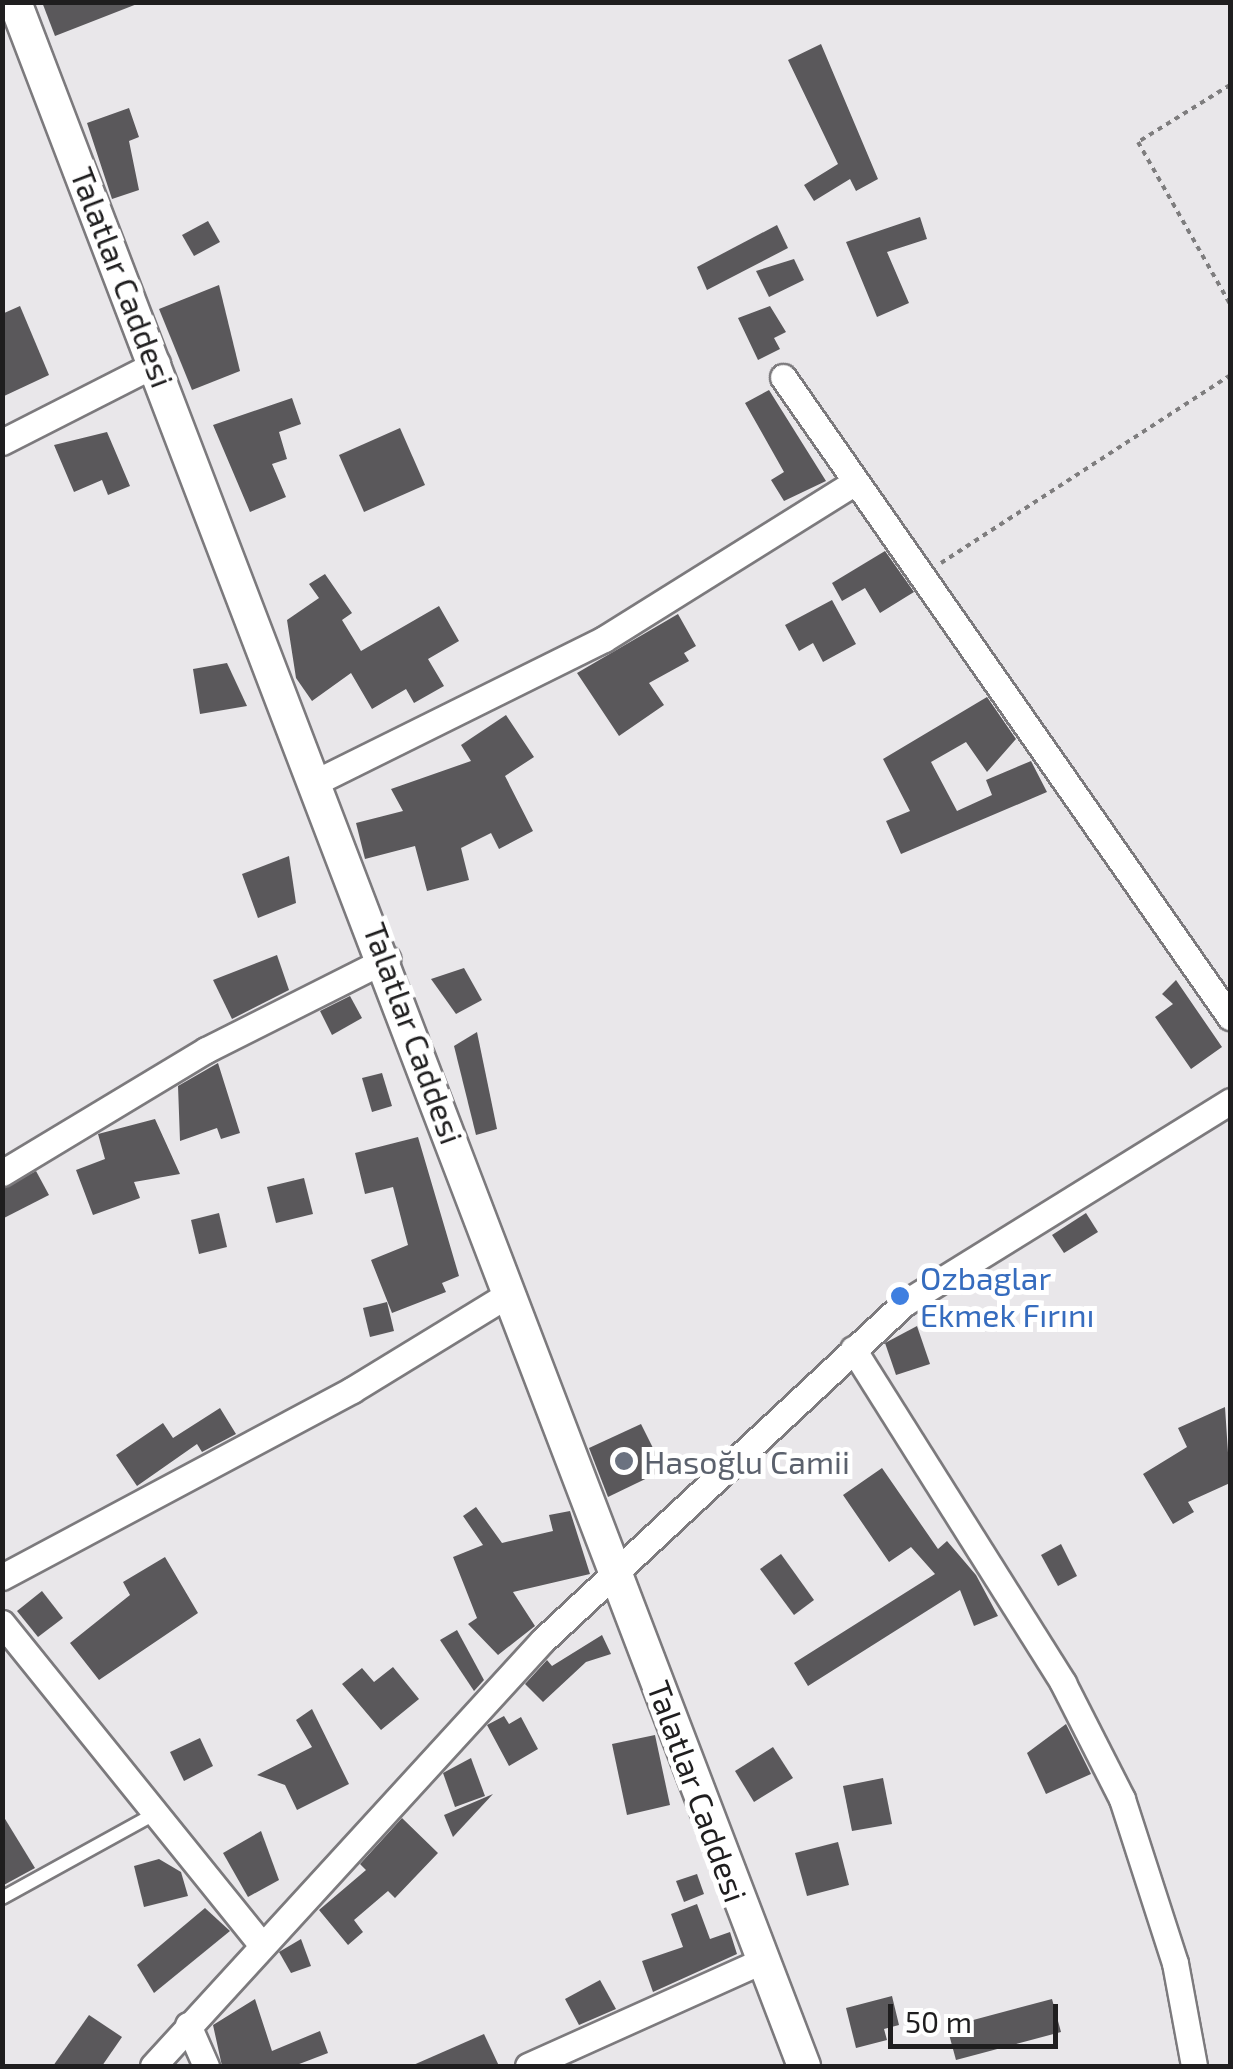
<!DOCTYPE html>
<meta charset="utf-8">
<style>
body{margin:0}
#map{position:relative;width:1233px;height:2069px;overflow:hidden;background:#e9e7ea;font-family:"Exo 2",sans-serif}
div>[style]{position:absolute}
.building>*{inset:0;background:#5a585b}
.path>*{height:4px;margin-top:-2px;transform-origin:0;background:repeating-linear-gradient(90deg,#7e7d7e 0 5px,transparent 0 10px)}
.roads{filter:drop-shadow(2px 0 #7c7a7d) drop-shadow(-2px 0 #7c7a7d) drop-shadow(0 2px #7c7a7d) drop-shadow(0 -2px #7c7a7d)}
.service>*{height:12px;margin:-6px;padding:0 6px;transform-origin:6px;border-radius:6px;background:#fff}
.minor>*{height:25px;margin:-12.5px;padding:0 12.5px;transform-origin:12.5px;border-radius:12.5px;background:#fff}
.tertiary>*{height:32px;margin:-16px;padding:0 16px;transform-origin:16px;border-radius:16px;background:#fff}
.dots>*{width:28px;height:28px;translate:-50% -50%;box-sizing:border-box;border:5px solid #fff;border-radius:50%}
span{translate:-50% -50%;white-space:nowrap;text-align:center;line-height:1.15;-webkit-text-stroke:10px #fff;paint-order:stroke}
.street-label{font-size:32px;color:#1f1e1f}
.shop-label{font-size:32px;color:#366cbe}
.left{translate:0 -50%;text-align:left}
.worship-label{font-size:32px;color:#5b616d}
.frame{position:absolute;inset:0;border:5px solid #1f1e1f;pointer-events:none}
.scale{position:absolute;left:888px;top:2004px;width:170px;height:45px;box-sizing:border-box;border:5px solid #1f1e1f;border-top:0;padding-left:12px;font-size:30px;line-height:35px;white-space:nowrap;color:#1f1e1f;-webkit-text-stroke:8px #fff;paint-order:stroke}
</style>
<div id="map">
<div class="building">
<div style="clip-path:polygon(42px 2px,137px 2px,137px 4px,55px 36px)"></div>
<div style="clip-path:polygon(821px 44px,878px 179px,856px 191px,850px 179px,814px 201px,804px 185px,838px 164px,788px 60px)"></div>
<div style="clip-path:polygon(129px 108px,139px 137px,129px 141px,139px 190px,112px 199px,87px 123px)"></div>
<div style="clip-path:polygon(920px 217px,927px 239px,887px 252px,909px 303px,877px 317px,846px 242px)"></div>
<div style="clip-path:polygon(208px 221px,220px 242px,194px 256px,182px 235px)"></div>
<div style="clip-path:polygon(777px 225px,788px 248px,707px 290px,697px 267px)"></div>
<div style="clip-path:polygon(794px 259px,804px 280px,769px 297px,756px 271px)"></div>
<div style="clip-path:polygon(219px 285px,240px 371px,192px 390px,159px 309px)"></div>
<div style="clip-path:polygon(20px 306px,49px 375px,2px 397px,2px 314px)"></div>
<div style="clip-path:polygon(770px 306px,786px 332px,774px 338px,780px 349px,758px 360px,738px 318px)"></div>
<div style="clip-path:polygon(769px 390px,826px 481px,784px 501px,771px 480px,784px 472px,745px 403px)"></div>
<div style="clip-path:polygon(292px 398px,301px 424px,279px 432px,287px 459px,272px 464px,286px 497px,250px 512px,213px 425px)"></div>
<div style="clip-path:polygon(400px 428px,425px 485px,364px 512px,339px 455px)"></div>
<div style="clip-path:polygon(107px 432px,130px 486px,108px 495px,102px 480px,74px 492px,54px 445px)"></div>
<div style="clip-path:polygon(885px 551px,914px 592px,880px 613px,865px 588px,842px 601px,832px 583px)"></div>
<div style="clip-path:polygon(325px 574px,352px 613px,342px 620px,361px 651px,439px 606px,459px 641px,428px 659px,444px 686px,414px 703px,406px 689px,372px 709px,351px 673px,312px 701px,296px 678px,287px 620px,319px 598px,309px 584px)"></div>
<div style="clip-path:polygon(832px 600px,856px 644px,823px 662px,813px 643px,799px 651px,785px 625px)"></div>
<div style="clip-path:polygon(678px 614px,696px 646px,684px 653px,689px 661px,649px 683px,664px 705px,619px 736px,577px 673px)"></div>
<div style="clip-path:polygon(227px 663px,247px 706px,200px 714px,193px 669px)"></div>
<div style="clip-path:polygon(987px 697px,1016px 739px,987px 772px,966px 742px,931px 762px,957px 811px,992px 795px,986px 780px,1031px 761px,1047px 792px,901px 854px,886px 821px,910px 811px,883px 759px)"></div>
<div style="clip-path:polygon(506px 715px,534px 757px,505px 776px,533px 831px,499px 849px,491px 833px,461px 848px,469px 880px,427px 891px,415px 846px,365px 859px,356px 823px,403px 811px,391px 789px,471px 761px,461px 745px)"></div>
<div style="clip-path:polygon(289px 856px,296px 903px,258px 918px,242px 874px)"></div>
<div style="clip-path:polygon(277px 955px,289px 990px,232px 1019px,213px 980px)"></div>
<div style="clip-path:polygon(464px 968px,482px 1000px,456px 1014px,431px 979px)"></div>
<div style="clip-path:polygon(1176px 980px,1222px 1047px,1191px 1069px,1155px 1017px,1173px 1004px,1162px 994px)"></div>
<div style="clip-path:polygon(350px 996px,362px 1018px,332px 1035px,320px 1011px)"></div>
<div style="clip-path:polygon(477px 1032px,497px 1129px,476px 1135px,454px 1046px)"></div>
<div style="clip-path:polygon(218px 1063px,240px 1133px,221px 1139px,217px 1128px,180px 1141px,178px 1086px)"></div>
<div style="clip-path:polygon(382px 1073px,392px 1106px,372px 1112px,362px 1078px)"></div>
<div style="clip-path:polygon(155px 1119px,180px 1174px,134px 1182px,140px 1198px,93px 1215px,76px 1170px,105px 1159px,98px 1134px)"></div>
<div style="clip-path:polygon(418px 1137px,459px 1276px,442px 1283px,446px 1292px,392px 1313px,371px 1260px,408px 1245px,393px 1187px,365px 1194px,355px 1153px)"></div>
<div style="clip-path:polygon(36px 1171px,49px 1195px,2px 1219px,2px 1189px)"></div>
<div style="clip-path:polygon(304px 1178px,313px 1214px,276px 1223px,267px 1187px)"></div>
<div style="clip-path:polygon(219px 1213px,227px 1247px,199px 1254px,191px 1220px)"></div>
<div style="clip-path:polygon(1086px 1213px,1098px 1232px,1064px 1253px,1052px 1235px)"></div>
<div style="clip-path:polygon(387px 1302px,394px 1331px,370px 1337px,363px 1308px)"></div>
<div style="clip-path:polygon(917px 1326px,930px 1364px,896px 1375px,885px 1343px)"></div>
<div style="clip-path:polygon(1225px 1407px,1230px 1483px,1188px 1502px,1194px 1512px,1173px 1524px,1143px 1474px,1187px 1447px,1178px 1428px)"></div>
<div style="clip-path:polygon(220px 1408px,236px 1434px,202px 1452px,197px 1444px,137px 1486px,116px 1455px,163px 1423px,173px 1438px)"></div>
<div style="clip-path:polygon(641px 1424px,664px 1470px,608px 1497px,589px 1448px)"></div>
<div style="clip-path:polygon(882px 1468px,938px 1549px,947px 1541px,976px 1575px,998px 1616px,974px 1626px,960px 1590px,808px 1686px,794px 1663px,935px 1574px,911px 1547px,889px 1562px,843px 1495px)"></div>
<div style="clip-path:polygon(476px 1507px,502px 1543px,553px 1531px,549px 1515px,570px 1511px,590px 1574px,513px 1592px,535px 1626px,498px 1655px,468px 1624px,477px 1618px,453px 1557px,483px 1545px,463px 1516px)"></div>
<div style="clip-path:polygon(1061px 1544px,1077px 1576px,1058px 1586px,1041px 1555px)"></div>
<div style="clip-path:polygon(781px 1554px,814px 1600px,794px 1615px,760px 1569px)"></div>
<div style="clip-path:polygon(165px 1557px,198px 1613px,99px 1680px,70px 1643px,130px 1595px,123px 1582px)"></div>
<div style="clip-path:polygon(42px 1591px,63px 1618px,38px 1637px,17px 1611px)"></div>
<div style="clip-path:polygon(457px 1630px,484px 1680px,474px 1691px,440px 1640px)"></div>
<div style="clip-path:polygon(602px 1635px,611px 1654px,586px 1662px,543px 1702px,525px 1684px,547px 1660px,552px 1666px)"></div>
<div style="clip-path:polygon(393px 1667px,419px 1699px,381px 1730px,342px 1684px,362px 1668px,374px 1682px)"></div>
<div style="clip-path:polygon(312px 1709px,349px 1784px,297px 1810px,285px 1785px,257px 1775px,312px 1747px,296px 1720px)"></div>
<div style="clip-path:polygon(504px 1716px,509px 1724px,521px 1717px,538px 1749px,509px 1766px,487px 1725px)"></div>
<div style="clip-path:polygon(1066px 1724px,1091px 1774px,1046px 1794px,1027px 1753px)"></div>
<div style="clip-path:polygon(655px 1735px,670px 1805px,627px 1815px,612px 1744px)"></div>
<div style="clip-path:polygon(200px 1738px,213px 1766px,184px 1781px,170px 1752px)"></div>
<div style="clip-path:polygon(773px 1747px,793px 1778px,754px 1802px,735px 1771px)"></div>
<div style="clip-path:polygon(471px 1758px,485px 1796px,455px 1807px,443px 1773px)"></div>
<div style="clip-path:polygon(883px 1778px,892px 1824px,852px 1831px,843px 1786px)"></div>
<div style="clip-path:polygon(493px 1794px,453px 1837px,444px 1815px)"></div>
<div style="clip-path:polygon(2px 1814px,35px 1868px,2px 1886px)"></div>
<div style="clip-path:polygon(402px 1818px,438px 1853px,395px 1898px,388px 1891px,354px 1920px,363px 1932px,348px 1945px,319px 1910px,366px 1870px,360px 1864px)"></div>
<div style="clip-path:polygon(261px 1831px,279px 1880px,248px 1897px,223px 1853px)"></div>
<div style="clip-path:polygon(838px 1842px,849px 1885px,807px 1896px,795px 1853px)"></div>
<div style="clip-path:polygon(159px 1859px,181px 1872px,188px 1896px,144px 1907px,134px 1866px)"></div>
<div style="clip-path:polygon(697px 1874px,704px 1894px,684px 1902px,676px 1881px)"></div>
<div style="clip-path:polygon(697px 1904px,710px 1939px,730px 1932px,737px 1954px,653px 1992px,642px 1961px,683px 1947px,671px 1914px)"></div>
<div style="clip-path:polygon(205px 1908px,230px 1931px,154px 1993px,137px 1965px)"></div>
<div style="clip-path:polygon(301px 1939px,311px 1966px,291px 1973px,279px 1952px)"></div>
<div style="clip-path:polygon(600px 1980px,616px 2009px,579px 2025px,565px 1999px)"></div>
<div style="clip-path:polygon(892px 1996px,899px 2025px,884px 2029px,887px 2040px,856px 2048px,846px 2008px)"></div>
<div style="clip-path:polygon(255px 1999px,272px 2051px,320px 2031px,328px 2053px,294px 2066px,222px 2066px,213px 2025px)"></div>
<div style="clip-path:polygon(1052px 1999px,1061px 2032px,956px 2060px,947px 2027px)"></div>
<div style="clip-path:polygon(89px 2015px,122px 2037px,102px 2066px,53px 2066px)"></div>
<div style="clip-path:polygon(484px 2034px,499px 2066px,411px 2066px)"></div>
</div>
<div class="path">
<div style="left:1230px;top:85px;width:108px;rotate:148.2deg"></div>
<div style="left:1138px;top:142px;width:186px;rotate:60.4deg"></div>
<div style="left:941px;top:563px;width:345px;rotate:-33deg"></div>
</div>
<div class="roads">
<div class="service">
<div style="left:2px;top:1898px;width:176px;rotate:-28.9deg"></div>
</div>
<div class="minor">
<div style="left:783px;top:377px;width:781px;rotate:55.07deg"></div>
<div style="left:2px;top:442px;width:174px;rotate:-27deg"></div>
<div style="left:318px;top:781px;width:319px;rotate:-26.4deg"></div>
<div style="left:604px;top:639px;width:292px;rotate:-32deg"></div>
<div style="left:2px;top:1173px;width:238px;rotate:-31.1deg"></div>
<div style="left:206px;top:1050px;width:203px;rotate:-26.7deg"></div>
<div style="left:853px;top:1349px;width:395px;rotate:57.8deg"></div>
<div style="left:1063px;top:1683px;width:130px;rotate:63deg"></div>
<div style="left:1122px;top:1799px;width:172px;rotate:72.1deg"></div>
<div style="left:1175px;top:1963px;width:105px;rotate:79.5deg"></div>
<div style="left:2px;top:1577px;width:397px;rotate:-28.1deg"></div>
<div style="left:352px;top:1390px;width:185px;rotate:-31.5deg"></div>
<div style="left:2px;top:1623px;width:410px;rotate:51.1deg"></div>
<div style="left:188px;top:2025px;width:45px;rotate:66.3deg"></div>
<div style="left:153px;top:2066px;width:576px;rotate:-47.53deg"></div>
<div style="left:542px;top:1641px;width:494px;rotate:-43deg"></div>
<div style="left:903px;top:1304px;width:385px;rotate:-31.8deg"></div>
<div style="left:528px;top:2066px;width:256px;rotate:-24.2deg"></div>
</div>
<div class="tertiary">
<div style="left:15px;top:2px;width:2210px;rotate:69.08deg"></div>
</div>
</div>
<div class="dots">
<div style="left:900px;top:1296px;background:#3f7fe0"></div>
<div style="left:624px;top:1461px;background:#6b7280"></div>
</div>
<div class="street-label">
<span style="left:123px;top:277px;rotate:69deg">Talatlar Caddesi</span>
<span style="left:414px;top:1033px;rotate:70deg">Talatlar Caddesi</span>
<span style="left:698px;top:1791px;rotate:70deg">Talatlar Caddesi</span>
</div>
<div class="shop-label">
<span class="left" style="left:920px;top:1296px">Ozbaglar<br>Ekmek Fırını</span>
</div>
<div class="worship-label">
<span class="left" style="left:644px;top:1461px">Hasoğlu Camii</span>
</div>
<div class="frame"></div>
<div class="scale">50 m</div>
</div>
